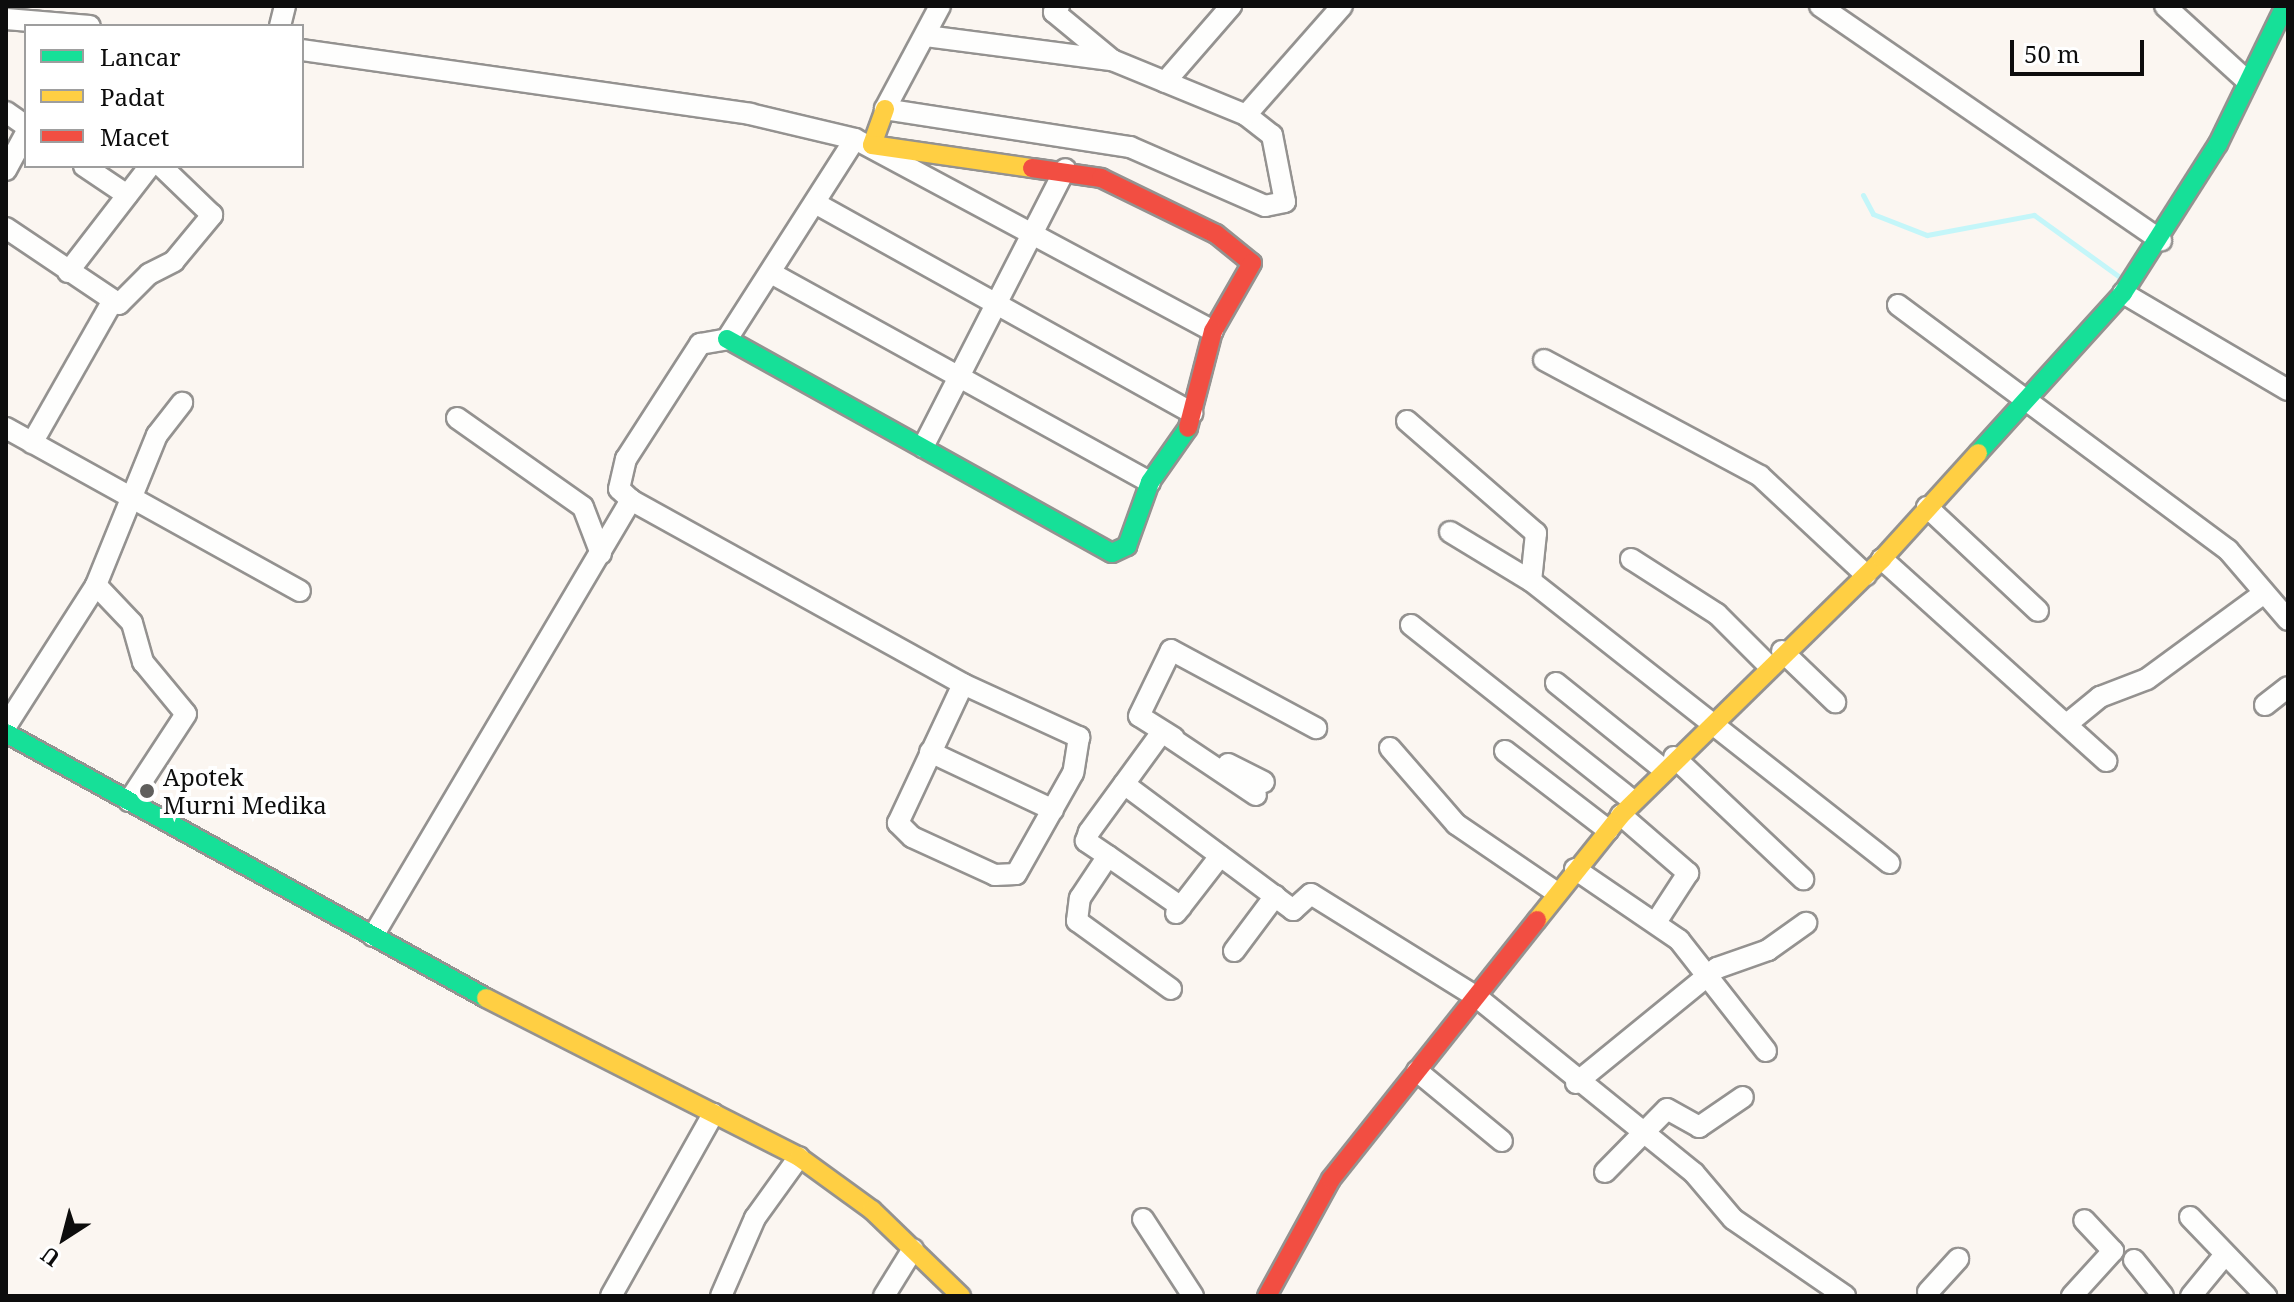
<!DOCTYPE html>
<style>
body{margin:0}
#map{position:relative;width:2294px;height:1302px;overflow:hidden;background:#fbf6f1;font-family:"Noto Serif",serif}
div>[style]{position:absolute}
.stream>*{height:5px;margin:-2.5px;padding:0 2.5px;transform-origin:2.5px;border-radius:2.5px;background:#c4f6f9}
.roads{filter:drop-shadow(2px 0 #949290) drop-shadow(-2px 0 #949290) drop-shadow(0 2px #949290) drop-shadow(0 -2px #949290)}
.street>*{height:20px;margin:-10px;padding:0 10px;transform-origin:10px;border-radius:10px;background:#fefefd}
.fast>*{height:18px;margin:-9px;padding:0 9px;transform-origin:9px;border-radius:9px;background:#16e098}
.slow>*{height:18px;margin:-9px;padding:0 9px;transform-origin:9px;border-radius:9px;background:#ffcf43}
.jam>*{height:18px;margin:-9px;padding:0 9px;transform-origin:9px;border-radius:9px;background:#f24e42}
.dots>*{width:22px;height:22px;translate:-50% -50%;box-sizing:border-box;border:4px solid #fff;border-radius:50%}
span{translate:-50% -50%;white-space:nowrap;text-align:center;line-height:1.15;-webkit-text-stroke:8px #fff;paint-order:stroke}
.poi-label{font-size:24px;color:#0d0d0d}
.left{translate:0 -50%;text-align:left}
.frame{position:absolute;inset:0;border:8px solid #0d0d0d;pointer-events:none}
.legend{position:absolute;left:24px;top:24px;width:280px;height:144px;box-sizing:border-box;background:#fff;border:2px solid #9e9e9e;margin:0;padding:10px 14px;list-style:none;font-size:24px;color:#0d0d0d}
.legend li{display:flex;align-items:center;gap:16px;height:40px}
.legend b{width:40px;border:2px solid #9e9e9e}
.north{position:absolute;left:24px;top:1198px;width:80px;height:80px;-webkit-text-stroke:6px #fff;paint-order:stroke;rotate:216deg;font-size:22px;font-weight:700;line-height:32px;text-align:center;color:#0d0d0d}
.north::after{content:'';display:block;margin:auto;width:28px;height:36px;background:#0d0d0d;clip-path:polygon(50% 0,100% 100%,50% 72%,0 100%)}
.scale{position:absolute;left:2010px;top:40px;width:134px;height:36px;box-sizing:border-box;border:4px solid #0d0d0d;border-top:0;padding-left:10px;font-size:24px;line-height:28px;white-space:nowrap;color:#0d0d0d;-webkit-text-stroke:6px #fff;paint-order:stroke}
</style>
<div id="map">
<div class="stream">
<div style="left:1863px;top:195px;width:21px;rotate:62deg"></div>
<div style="left:1873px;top:214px;width:58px;rotate:21.3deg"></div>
<div style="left:1927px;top:235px;width:109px;rotate:-10.6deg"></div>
<div style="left:2034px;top:215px;width:107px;rotate:35.9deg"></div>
</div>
<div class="roads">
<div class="street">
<div style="left:1059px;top:6px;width:8px;rotate:130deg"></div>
<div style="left:1054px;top:12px;width:75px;rotate:39.6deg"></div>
<div style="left:1820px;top:6px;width:414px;rotate:34.5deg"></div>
<div style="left:2165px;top:6px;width:110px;rotate:42.4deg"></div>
<div style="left:6px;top:19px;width:84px;rotate:4.8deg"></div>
<div style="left:280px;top:26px;width:21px;rotate:-76deg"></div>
<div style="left:926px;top:36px;width:188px;rotate:7.4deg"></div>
<div style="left:1112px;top:60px;width:145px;rotate:22.3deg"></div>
<div style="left:1246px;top:115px;width:33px;rotate:38deg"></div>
<div style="left:1272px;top:135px;width:68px;rotate:79deg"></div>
<div style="left:1285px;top:202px;width:20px;rotate:169deg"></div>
<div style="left:1265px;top:206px;width:147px;rotate:-156.4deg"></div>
<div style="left:1130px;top:147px;width:248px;rotate:-171.2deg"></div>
<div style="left:885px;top:109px;width:117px;rotate:-61.9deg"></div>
<div style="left:302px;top:50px;width:453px;rotate:8.1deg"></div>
<div style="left:750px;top:114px;width:108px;rotate:13.4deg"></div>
<div style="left:855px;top:139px;width:406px;rotate:28.2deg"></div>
<div style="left:1165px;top:82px;width:101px;rotate:-49deg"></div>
<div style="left:6px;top:112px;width:24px;rotate:35deg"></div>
<div style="left:1246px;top:115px;width:145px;rotate:-48.6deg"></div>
<div style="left:84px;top:166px;width:52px;rotate:34deg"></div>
<div style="left:6px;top:170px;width:42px;rotate:-61.6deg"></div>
<div style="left:815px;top:203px;width:432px;rotate:29.1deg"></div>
<div style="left:6px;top:228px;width:136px;rotate:33.9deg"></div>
<div style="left:119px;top:304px;width:42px;rotate:-45deg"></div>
<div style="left:149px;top:274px;width:28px;rotate:-27deg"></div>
<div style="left:174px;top:261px;width:60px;rotate:-50.4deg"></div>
<div style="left:212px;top:215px;width:71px;rotate:-136.1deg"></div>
<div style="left:68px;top:272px;width:134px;rotate:-52.3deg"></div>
<div style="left:771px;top:273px;width:433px;rotate:28.9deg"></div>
<div style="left:2123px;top:293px;width:191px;rotate:30.5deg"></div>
<div style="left:1898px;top:305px;width:411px;rotate:36.6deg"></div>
<div style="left:2228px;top:550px;width:92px;rotate:49.4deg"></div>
<div style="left:1544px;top:360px;width:245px;rotate:28.2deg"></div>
<div style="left:1760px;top:476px;width:145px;rotate:43deg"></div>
<div style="left:457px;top:418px;width:154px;rotate:35.2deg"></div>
<div style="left:583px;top:507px;width:50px;rotate:69deg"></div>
<div style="left:1407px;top:421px;width:171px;rotate:41deg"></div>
<div style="left:1536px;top:533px;width:48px;rotate:95.9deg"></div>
<div style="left:1531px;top:581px;width:456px;rotate:38.2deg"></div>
<div style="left:6px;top:428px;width:336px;rotate:29deg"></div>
<div style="left:32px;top:443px;width:160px;rotate:-60.4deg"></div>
<div style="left:923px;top:447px;width:312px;rotate:-62.9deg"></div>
<div style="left:631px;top:500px;width:380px;rotate:29deg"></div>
<div style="left:963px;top:684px;width:128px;rotate:24.6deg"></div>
<div style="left:1079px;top:737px;width:36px;rotate:99deg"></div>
<div style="left:1073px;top:773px;width:116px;rotate:119.4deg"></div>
<div style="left:1016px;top:874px;width:21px;rotate:177deg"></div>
<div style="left:995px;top:875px;width:91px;rotate:-155.4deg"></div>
<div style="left:912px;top:837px;width:20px;rotate:-135deg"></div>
<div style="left:898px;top:823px;width:153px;rotate:-64.9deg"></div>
<div style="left:1927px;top:507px;width:152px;rotate:43.1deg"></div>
<div style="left:1450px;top:532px;width:95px;rotate:31.2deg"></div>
<div style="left:1631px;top:559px;width:102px;rotate:32.6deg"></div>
<div style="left:1717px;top:614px;width:71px;rotate:45deg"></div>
<div style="left:1882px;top:559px;width:302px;rotate:42deg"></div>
<div style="left:96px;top:585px;width:52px;rotate:46.5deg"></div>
<div style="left:132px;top:623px;width:41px;rotate:74.2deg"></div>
<div style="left:143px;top:662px;width:67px;rotate:50.4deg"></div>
<div style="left:186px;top:714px;width:104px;rotate:123.2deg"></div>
<div style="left:1411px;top:625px;width:283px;rotate:38.4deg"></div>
<div style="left:1782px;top:651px;width:74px;rotate:43.9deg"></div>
<div style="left:1556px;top:683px;width:137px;rotate:38.8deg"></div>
<div style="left:2265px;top:705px;width:29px;rotate:-38deg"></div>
<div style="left:2067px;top:724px;width:43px;rotate:-39.3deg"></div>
<div style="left:2100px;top:697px;width:50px;rotate:-21deg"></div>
<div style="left:2147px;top:679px;width:145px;rotate:-36.3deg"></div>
<div style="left:6px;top:726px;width:167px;rotate:-57.4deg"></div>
<div style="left:96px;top:585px;width:162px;rotate:-67.9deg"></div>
<div style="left:157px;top:435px;width:41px;rotate:-52deg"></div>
<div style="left:1174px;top:738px;width:41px;rotate:-147.8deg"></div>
<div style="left:1139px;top:716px;width:73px;rotate:-64.1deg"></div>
<div style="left:1171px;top:650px;width:165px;rotate:28.3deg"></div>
<div style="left:1390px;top:748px;width:101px;rotate:49deg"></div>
<div style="left:1456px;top:824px;width:122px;rotate:34.3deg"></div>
<div style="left:1505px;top:751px;width:130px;rotate:37.5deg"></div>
<div style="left:930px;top:752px;width:136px;rotate:25.2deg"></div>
<div style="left:1674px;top:757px;width:178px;rotate:43.4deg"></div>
<div style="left:1228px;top:764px;width:40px;rotate:26.6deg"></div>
<div style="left:1124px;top:784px;width:211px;rotate:36.7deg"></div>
<div style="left:1293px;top:910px;width:24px;rotate:-42deg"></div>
<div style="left:1311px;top:894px;width:197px;rotate:31.9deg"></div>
<div style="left:1478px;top:998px;width:278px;rotate:39deg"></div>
<div style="left:1694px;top:1173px;width:60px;rotate:49.7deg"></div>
<div style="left:1733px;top:1219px;width:136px;rotate:34.5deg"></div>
<div style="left:1621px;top:815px;width:89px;rotate:40.9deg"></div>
<div style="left:1688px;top:873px;width:59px;rotate:123.1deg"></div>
<div style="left:1108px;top:856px;width:89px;rotate:34.9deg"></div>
<div style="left:1575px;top:869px;width:126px;rotate:34.3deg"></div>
<div style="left:1679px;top:940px;width:141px;rotate:51.9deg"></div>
<div style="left:1176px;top:913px;width:72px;rotate:-52.3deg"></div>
<div style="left:373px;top:936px;width:507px;rotate:-59.39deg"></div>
<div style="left:631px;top:500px;width:16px;rotate:-137deg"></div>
<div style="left:619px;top:489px;width:31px;rotate:-77deg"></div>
<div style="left:626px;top:459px;width:137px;rotate:-57.2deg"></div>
<div style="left:700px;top:344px;width:27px;rotate:-10deg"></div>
<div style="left:727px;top:339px;width:237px;rotate:-57.4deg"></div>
<div style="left:1234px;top:951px;width:69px;rotate:-53.3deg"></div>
<div style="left:1171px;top:989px;width:116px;rotate:-144.1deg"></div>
<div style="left:1077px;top:921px;width:23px;rotate:-83deg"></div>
<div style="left:1080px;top:898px;width:50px;rotate:-56.3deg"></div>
<div style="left:1108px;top:856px;width:27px;rotate:-146deg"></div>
<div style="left:1086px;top:841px;width:9px;rotate:-72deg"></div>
<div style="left:1089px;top:832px;width:124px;rotate:-53.9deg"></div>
<div style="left:1162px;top:732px;width:113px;rotate:33.8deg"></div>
<div style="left:1417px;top:1071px;width:110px;rotate:39.5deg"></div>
<div style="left:1576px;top:1083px;width:182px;rotate:-39.2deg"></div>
<div style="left:1717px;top:968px;width:54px;rotate:-19.4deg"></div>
<div style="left:1768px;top:950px;width:47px;rotate:-35.4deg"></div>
<div style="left:1605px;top:1172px;width:88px;rotate:-45.5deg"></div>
<div style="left:1667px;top:1109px;width:37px;rotate:29deg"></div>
<div style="left:1699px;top:1127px;width:53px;rotate:-34.3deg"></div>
<div style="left:2190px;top:1217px;width:110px;rotate:46.1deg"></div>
<div style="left:1143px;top:1219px;width:92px;rotate:57deg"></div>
<div style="left:2134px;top:1260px;width:46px;rotate:51.1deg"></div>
<div style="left:1928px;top:1292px;width:45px;rotate:-47.7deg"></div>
<div style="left:611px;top:1296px;width:209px;rotate:-60.7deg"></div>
<div style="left:721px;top:1296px;width:85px;rotate:-66.4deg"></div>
<div style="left:755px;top:1218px;width:75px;rotate:-54.2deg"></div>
<div style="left:884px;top:1296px;width:55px;rotate:-58.3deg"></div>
<div style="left:2072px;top:1296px;width:61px;rotate:-47.7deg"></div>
<div style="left:2113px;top:1251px;width:42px;rotate:-133.1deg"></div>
<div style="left:2191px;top:1296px;width:50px;rotate:-50.6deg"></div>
</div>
<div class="fast">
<div style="left:727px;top:339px;width:440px;rotate:29.1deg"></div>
<div style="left:1112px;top:553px;width:17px;rotate:-25deg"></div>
<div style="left:1127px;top:546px;width:68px;rotate:-70.2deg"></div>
<div style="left:1150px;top:482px;width:66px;rotate:-54.9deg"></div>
<div style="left:1978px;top:453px;width:216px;rotate:-47.8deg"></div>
<div style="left:2123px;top:293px;width:177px;rotate:-57.5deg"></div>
<div style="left:2218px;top:144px;width:153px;rotate:-64.1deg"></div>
<div style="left:6px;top:733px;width:548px;rotate:28.9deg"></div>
</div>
<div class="slow">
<div style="left:885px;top:109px;width:38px;rotate:110deg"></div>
<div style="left:872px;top:145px;width:162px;rotate:8.2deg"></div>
<div style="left:1537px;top:920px;width:134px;rotate:-51.3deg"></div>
<div style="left:1621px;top:815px;width:366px;rotate:-44.4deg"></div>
<div style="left:1882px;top:559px;width:143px;rotate:-47.8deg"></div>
<div style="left:486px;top:998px;width:351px;rotate:26.9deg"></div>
<div style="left:799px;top:1157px;width:90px;rotate:36deg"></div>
<div style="left:872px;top:1210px;width:124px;rotate:44deg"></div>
</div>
<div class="jam">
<div style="left:1032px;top:168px;width:70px;rotate:8.2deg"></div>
<div style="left:1101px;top:178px;width:128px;rotate:26deg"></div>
<div style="left:1216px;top:234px;width:46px;rotate:38.9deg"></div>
<div style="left:1252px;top:263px;width:78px;rotate:119.8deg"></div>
<div style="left:1213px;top:331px;width:100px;rotate:104.5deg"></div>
<div style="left:1267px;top:1296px;width:133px;rotate:-61.3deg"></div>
<div style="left:1331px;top:1179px;width:331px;rotate:-51.5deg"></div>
</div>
</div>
<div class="dots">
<div style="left:147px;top:791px;background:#605f5d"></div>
</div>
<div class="poi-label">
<span class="left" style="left:163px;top:791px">Apotek<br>Murni Medika</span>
</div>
<div class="frame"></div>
<ul class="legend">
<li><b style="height:10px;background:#16e098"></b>Lancar</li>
<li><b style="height:10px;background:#ffcf43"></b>Padat</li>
<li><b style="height:10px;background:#f24e42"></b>Macet</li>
</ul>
<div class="north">U</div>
<div class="scale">50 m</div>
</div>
